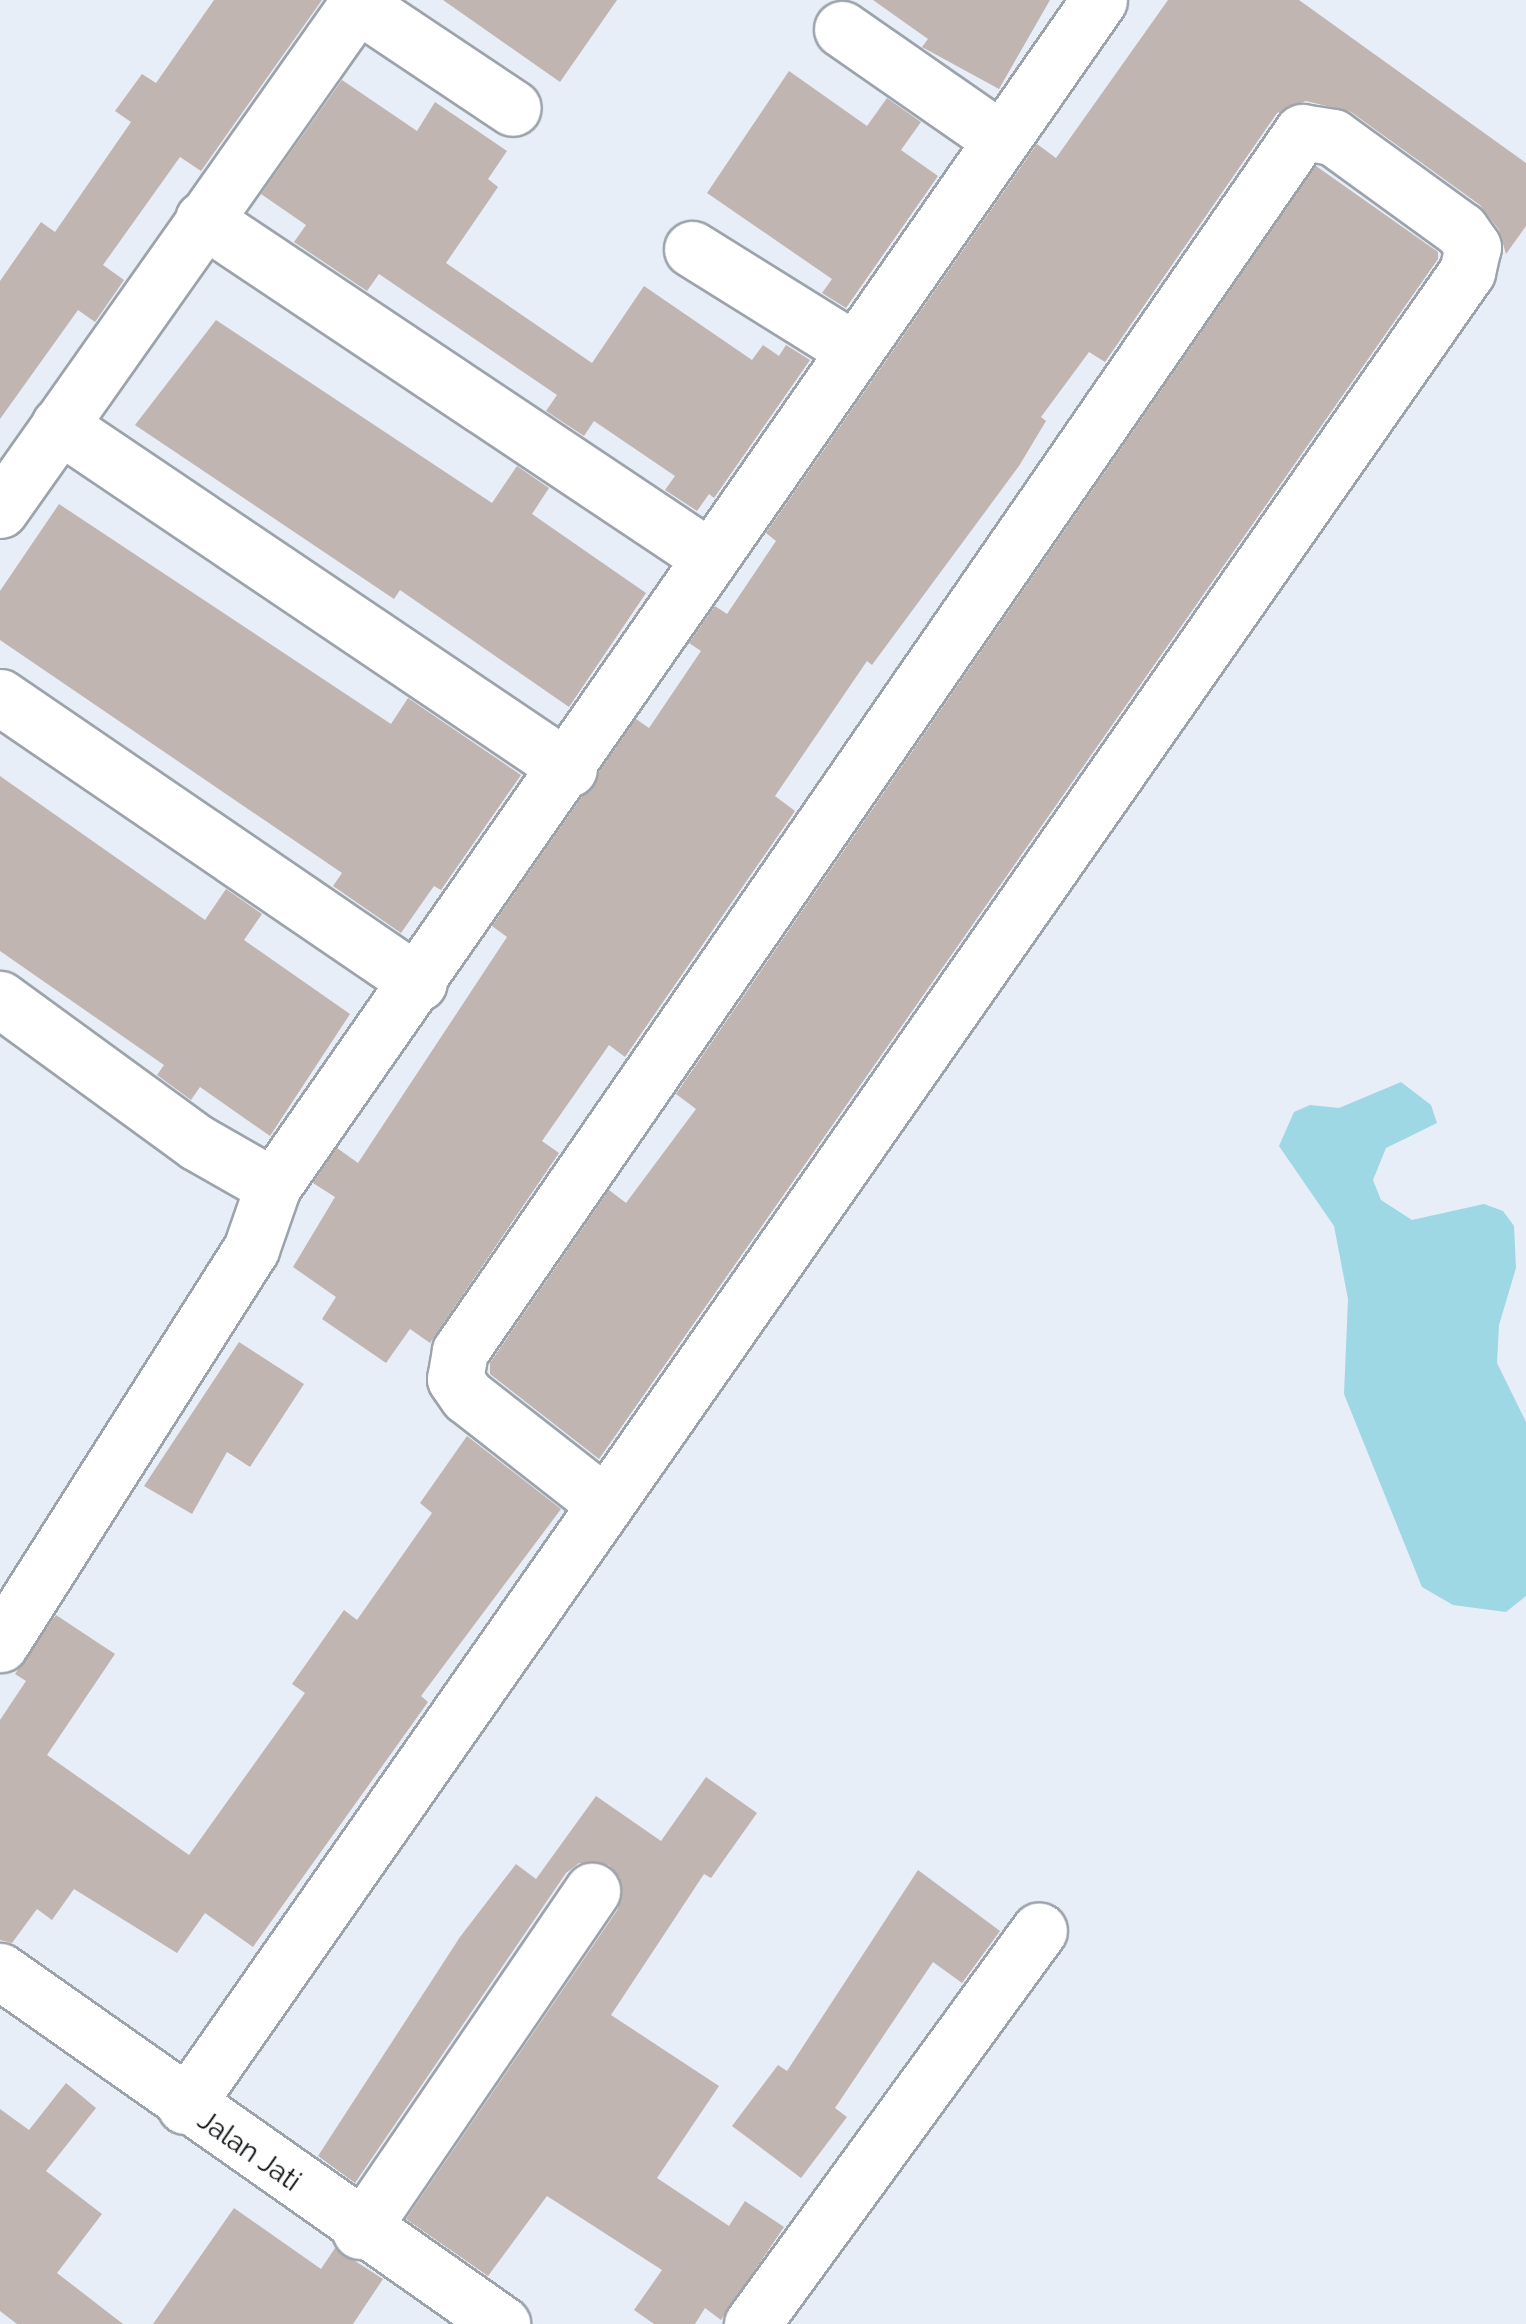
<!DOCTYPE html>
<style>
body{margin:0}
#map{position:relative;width:1526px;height:2324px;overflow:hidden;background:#e7eef7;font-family:Raleway,sans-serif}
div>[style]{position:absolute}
.water>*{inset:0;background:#9dd8e4}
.building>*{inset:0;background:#c0b5b1}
.roads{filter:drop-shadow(2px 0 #9da3ab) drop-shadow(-2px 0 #9da3ab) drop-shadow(0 2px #9da3ab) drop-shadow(0 -2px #9da3ab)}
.minor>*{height:55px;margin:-27.5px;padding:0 27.5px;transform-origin:27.5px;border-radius:27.5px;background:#fff}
span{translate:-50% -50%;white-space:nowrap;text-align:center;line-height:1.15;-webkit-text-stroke:10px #fff;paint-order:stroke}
.street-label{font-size:28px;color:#0a0d0f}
</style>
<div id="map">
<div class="water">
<div style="clip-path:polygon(1401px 1082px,1431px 1105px,1437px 1123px,1386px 1148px,1373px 1180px,1381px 1200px,1412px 1220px,1484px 1204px,1503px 1211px,1514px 1226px,1516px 1268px,1499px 1325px,1497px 1363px,1526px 1422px,1526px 1596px,1506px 1612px,1453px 1605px,1422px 1587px,1344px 1394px,1348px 1299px,1334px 1226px,1279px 1146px,1294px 1112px,1310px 1105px,1339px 1108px)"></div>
</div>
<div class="building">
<div style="clip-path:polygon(214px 0,322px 0,201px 171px,180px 157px,103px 265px,124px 280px,95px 322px,78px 310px,0 419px,0 281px,41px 222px,55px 232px,131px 122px,115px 111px,142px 74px,156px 83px)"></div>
<div style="clip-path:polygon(443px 0,617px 0,560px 82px)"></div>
<div style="clip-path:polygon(873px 0,1050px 0,999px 89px,922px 47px,928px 39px)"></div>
<div style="clip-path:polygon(1168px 0,1299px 0,1526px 163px,1526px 226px,1506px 254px,1499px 230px,1480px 205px,1351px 112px,1306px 101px,1277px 113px,1105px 362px,1089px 352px,1041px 417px,1046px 421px,1019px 466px,872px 665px,867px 661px,775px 796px,795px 811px,625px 1057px,609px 1045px,542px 1141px,559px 1153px,430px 1343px,410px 1329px,386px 1363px,322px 1319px,336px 1297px,293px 1267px,335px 1197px,313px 1183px,337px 1148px,358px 1163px,507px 937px,492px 926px,636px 719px,649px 728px,701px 651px,689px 643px,715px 606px,727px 614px,776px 541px,766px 533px,1037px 144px,1056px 158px)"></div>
<div style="clip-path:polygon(789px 71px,867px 126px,887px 98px,921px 122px,901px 150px,938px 176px,846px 308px,822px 293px,832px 279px,707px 193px)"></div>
<div style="clip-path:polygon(342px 80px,417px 131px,435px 102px,507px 151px,488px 179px,498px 187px,446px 263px,592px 363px,644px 286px,752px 360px,763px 345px,779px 356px,786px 345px,810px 360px,714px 498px,709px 494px,697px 511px,665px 490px,675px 476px,594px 421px,584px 436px,546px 411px,557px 395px,379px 274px,367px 291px,294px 242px,306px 225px,261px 194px)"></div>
<div style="clip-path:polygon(1316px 166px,1438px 252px,1438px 259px,599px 1459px,490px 1374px,490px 1363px,609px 1190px,626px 1203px,696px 1109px,676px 1094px)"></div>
<div style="clip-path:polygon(216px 320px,492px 503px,517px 466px,549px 488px,532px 514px,646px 593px,569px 707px,400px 590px,394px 599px,135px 425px)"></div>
<div style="clip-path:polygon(59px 504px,391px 724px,408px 698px,521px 775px,441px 890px,434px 886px,401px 933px,333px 886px,342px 873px,0 640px,0 591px)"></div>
<div style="clip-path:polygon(0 776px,205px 920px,226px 889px,262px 914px,244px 940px,350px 1014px,270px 1136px,200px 1087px,191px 1100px,157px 1075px,164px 1065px,0 951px)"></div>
<div style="clip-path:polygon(239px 1342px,304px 1384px,250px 1467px,227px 1452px,192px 1514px,144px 1486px)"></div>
<div style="clip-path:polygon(467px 1436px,561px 1509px,421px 1696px,428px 1702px,253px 1947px,205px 1913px,177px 1953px,74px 1889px,52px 1920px,37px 1909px,12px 1943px,0 1940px,0 1720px,26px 1681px,15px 1674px,56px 1615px,115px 1654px,47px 1755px,189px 1855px,305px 1693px,292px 1684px,344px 1610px,357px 1620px,432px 1513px,420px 1503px)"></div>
<div style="clip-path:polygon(706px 1777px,757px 1813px,711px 1878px,704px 1874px,611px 2015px,719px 2086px,657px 2178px,729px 2226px,745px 2201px,784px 2227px,721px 2320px,705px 2308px,695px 2324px,654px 2324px,634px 2310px,662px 2270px,547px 2196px,488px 2276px,406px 2219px,618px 1909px,620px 1878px,609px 1865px,579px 1863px,566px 1873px,355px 2183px,318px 2156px,460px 1937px,516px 1864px,536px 1879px,596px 1796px,661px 1841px)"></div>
<div style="clip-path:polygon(918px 1870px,1000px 1931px,962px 1983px,933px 1962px,835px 2108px,847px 2117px,801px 2178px,732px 2126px,778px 2065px,787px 2071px)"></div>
<div style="clip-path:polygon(66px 2083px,96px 2108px,46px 2171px,102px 2214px,57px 2273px,123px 2324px,17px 2324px,0 2311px,0 2109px,29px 2130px)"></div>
<div style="clip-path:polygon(234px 2208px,321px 2269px,335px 2248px,383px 2279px,353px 2324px,153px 2324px)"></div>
</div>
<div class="roads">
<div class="minor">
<div style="left:357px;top:4px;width:187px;rotate:33.7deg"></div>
<div style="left:842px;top:29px;width:193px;rotate:34.8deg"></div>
<div style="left:203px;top:219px;width:609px;rotate:33.74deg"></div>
<div style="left:692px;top:249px;width:187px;rotate:31.9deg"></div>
<div style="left:59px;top:425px;width:615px;rotate:34deg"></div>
<div style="left:0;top:510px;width:624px;rotate:-54.78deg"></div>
<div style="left:0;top:697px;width:507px;rotate:34.32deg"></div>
<div style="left:0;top:999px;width:243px;rotate:36.1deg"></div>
<div style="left:196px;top:1142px;width:89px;rotate:29.7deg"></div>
<div style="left:273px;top:1186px;width:67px;rotate:109.2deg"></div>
<div style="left:251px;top:1249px;width:468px;rotate:122.4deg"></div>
<div style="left:273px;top:1186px;width:1445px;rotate:-55.14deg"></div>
<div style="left:0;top:1971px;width:614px;rotate:35.11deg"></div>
<div style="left:185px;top:2106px;width:2238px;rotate:-55.05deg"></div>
<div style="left:1467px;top:272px;width:26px;rotate:-77deg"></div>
<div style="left:1473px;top:247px;width:21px;rotate:-125deg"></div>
<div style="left:1461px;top:230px;width:158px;rotate:-144deg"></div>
<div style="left:1333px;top:137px;width:31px;rotate:-171deg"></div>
<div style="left:1302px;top:132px;width:1482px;rotate:124.63deg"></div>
<div style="left:460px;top:1351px;width:28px;rotate:100deg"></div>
<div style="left:455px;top:1379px;width:21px;rotate:55deg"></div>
<div style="left:467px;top:1396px;width:175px;rotate:38deg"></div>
<div style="left:360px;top:2231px;width:412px;rotate:-55.7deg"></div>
<div style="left:752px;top:2324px;width:487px;rotate:-53.9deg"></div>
</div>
</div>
<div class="street-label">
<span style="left:249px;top:2151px;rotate:35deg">Jalan Jati</span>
</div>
</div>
